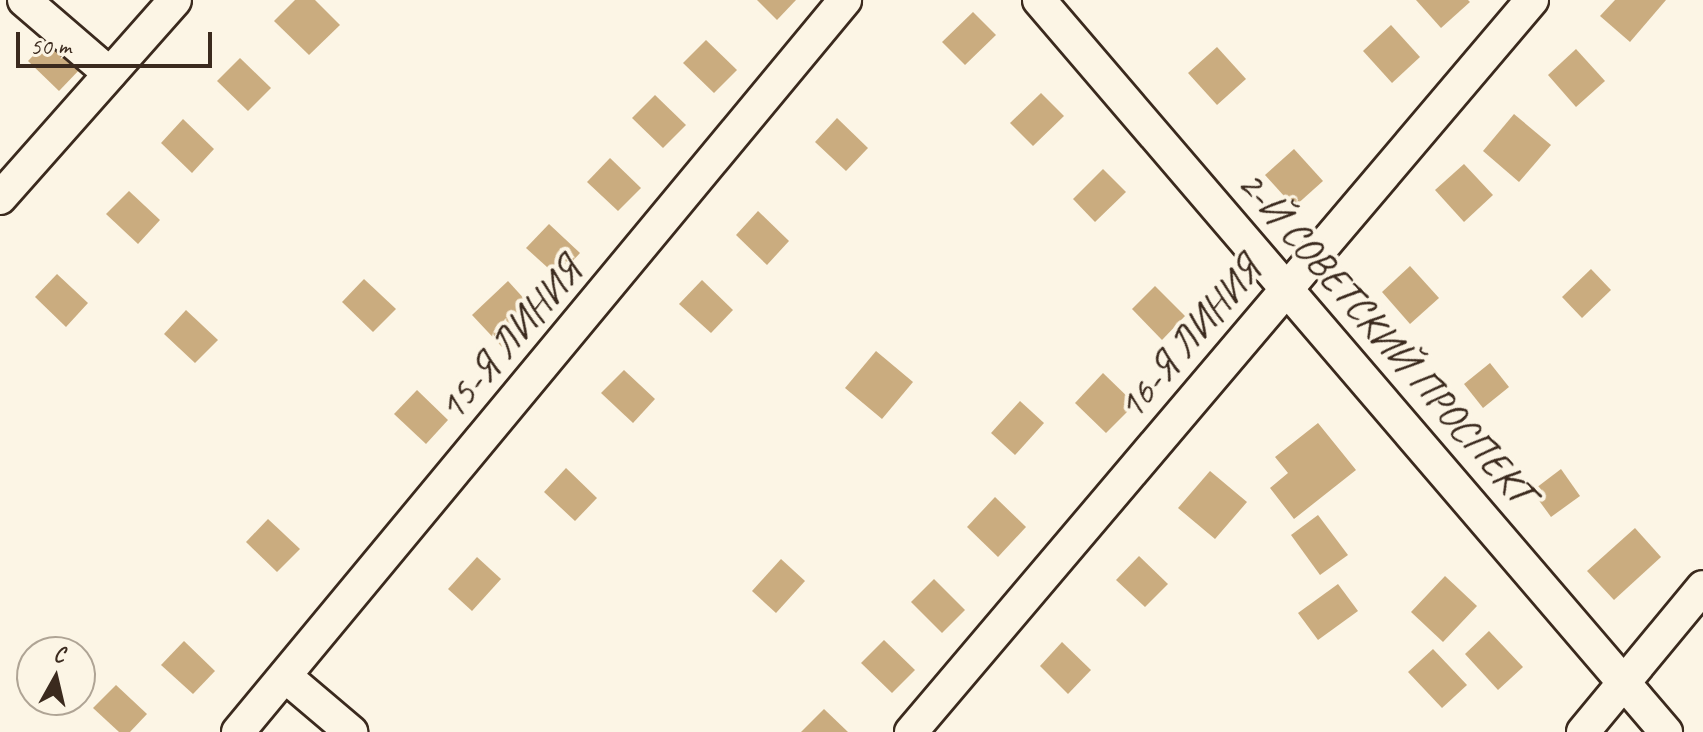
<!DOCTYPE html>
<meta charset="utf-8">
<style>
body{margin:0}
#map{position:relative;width:1703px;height:732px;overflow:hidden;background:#fcf5e5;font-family:Caveat,sans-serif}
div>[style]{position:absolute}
.building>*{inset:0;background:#caac7f}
.roads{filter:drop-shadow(2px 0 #3b2a1e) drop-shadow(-2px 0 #3b2a1e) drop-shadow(0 2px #3b2a1e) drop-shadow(0 -2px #3b2a1e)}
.minor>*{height:32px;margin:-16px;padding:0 16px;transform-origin:16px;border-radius:16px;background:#fcf5e5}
span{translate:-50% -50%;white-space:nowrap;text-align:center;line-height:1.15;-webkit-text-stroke:8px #fcf5e5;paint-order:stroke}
.street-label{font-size:40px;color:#3b2a1e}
.north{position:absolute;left:16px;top:636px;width:80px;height:80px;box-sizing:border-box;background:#fcf5e5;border:2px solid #afa495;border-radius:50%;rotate:8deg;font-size:22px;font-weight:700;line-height:32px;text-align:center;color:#3b2a1e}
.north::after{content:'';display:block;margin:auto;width:28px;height:36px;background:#3b2a1e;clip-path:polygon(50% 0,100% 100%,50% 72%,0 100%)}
.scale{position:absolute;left:16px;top:32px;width:196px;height:36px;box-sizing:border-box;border:4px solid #3b2a1e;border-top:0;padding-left:10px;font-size:24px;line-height:28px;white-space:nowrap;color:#3b2a1e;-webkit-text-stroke:6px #fcf5e5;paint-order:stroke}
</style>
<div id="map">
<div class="building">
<div style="clip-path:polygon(295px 0,315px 0,340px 25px,309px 55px,274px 21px)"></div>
<div style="clip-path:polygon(757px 0,796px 0,777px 20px)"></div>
<div style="clip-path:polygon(1416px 0,1468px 0,1470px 2px,1441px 28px)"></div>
<div style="clip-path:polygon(1615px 0,1666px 0,1630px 42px,1600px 16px)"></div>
<div style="clip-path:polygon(973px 12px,996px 35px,965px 65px,942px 42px)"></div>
<div style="clip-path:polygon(1391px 25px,1420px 57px,1392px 83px,1363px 51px)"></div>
<div style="clip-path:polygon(51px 37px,82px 67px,59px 91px,28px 61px)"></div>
<div style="clip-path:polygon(706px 40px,737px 70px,714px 93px,683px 63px)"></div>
<div style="clip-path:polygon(1217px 47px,1246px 79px,1217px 105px,1188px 73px)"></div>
<div style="clip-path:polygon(1576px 49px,1605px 81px,1576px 107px,1548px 75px)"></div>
<div style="clip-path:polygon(240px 58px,271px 88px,248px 111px,217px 81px)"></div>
<div style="clip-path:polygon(1041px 93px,1064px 116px,1033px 146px,1010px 123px)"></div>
<div style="clip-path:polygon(655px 95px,686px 125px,663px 148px,632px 118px)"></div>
<div style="clip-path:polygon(1514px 114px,1551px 145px,1519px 182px,1483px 151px)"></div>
<div style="clip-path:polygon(837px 118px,868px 148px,846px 171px,815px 142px)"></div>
<div style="clip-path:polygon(183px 119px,214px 149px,192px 173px,161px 143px)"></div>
<div style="clip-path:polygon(1294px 149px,1323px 181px,1294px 207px,1265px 175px)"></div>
<div style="clip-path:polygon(610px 158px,641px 188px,618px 211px,587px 182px)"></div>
<div style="clip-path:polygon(1464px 164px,1493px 195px,1464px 222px,1435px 190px)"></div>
<div style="clip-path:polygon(1103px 169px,1126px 192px,1095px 222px,1073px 199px)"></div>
<div style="clip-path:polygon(129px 191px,160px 220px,138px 244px,106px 214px)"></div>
<div style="clip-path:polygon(758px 211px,789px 241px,767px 265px,736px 235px)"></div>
<div style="clip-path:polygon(549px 224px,580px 253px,558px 277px,526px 248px)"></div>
<div style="clip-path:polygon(1410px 266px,1439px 298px,1410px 324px,1382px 292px)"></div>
<div style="clip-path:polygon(1591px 269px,1611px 290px,1582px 318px,1562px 297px)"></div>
<div style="clip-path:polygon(57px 274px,88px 303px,66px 327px,35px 297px)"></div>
<div style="clip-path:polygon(364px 279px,396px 309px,373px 332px,342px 302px)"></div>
<div style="clip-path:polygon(702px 280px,733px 310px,711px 333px,679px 304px)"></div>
<div style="clip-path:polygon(508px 281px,537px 313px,502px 347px,472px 315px)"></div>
<div style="clip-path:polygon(1155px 286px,1185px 316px,1162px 340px,1132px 309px)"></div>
<div style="clip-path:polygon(186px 310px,218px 340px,195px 363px,164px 334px)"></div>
<div style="clip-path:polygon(876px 351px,913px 382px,882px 419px,845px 388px)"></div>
<div style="clip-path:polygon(1490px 363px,1509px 387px,1483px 408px,1464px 384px)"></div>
<div style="clip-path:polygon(624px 370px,655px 399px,633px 423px,601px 393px)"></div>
<div style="clip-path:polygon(1103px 373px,1135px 404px,1106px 433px,1075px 403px)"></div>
<div style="clip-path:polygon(417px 390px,448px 420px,426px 444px,394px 414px)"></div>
<div style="clip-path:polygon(1020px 401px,1044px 423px,1015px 455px,991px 433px)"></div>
<div style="clip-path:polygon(1318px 423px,1356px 470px,1294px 519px,1270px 488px,1288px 473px,1275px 457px)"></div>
<div style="clip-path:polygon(566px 468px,597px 498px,575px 521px,544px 492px)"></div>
<div style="clip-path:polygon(1561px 469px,1580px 496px,1551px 517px,1532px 491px)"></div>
<div style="clip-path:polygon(1210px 471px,1247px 502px,1215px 539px,1178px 508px)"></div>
<div style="clip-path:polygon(995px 497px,1026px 527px,998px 557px,967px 527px)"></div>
<div style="clip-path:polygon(1318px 515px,1348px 555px,1320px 575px,1291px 535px)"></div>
<div style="clip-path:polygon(268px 519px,300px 549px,277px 572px,246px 542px)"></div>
<div style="clip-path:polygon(1635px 528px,1661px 557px,1614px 600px,1587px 571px)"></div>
<div style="clip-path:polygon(1139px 556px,1168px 584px,1145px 607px,1116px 580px)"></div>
<div style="clip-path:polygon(477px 557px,501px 579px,472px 611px,448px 589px)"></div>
<div style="clip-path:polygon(781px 559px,805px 581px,776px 613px,752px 591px)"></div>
<div style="clip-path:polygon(1445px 576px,1477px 606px,1443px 642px,1411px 612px)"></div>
<div style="clip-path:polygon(934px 579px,965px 610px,942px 633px,911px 602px)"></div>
<div style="clip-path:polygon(1338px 584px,1358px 611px,1318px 640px,1298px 613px)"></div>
<div style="clip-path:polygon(1489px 631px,1523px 667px,1498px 690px,1465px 654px)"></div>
<div style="clip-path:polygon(884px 640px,915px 670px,892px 693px,861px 663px)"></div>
<div style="clip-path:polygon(184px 641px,215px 671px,193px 694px,161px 665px)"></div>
<div style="clip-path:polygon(1062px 642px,1091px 670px,1068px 694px,1040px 666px)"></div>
<div style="clip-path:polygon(1433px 649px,1467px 685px,1442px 708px,1408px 672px)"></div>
<div style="clip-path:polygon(116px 685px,147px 714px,130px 732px,119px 732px,93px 708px)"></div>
<div style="clip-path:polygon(824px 709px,848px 732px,801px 732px)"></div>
</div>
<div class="roads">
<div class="minor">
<div style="left:24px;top:0;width:113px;rotate:40.7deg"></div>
<div style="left:1039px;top:0;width:964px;rotate:49.42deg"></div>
<div style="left:0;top:198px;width:264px;rotate:-48.5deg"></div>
<div style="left:285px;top:676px;width:87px;rotate:40.3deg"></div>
<div style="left:238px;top:732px;width:951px;rotate:-50.33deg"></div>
<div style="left:911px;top:732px;width:960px;rotate:-49.69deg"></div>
<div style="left:1583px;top:732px;width:188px;rotate:-50.4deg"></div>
</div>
</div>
<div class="street-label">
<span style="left:1386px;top:337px;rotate:49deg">2-Й СОВЕТСКИЙ ПРОСПЕКТ</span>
<span style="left:1188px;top:338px;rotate:-50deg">16-Я ЛИНИЯ</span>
<span style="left:509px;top:339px;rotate:-50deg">15-Я ЛИНИЯ</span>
</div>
<div class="north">С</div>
<div class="scale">50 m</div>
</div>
